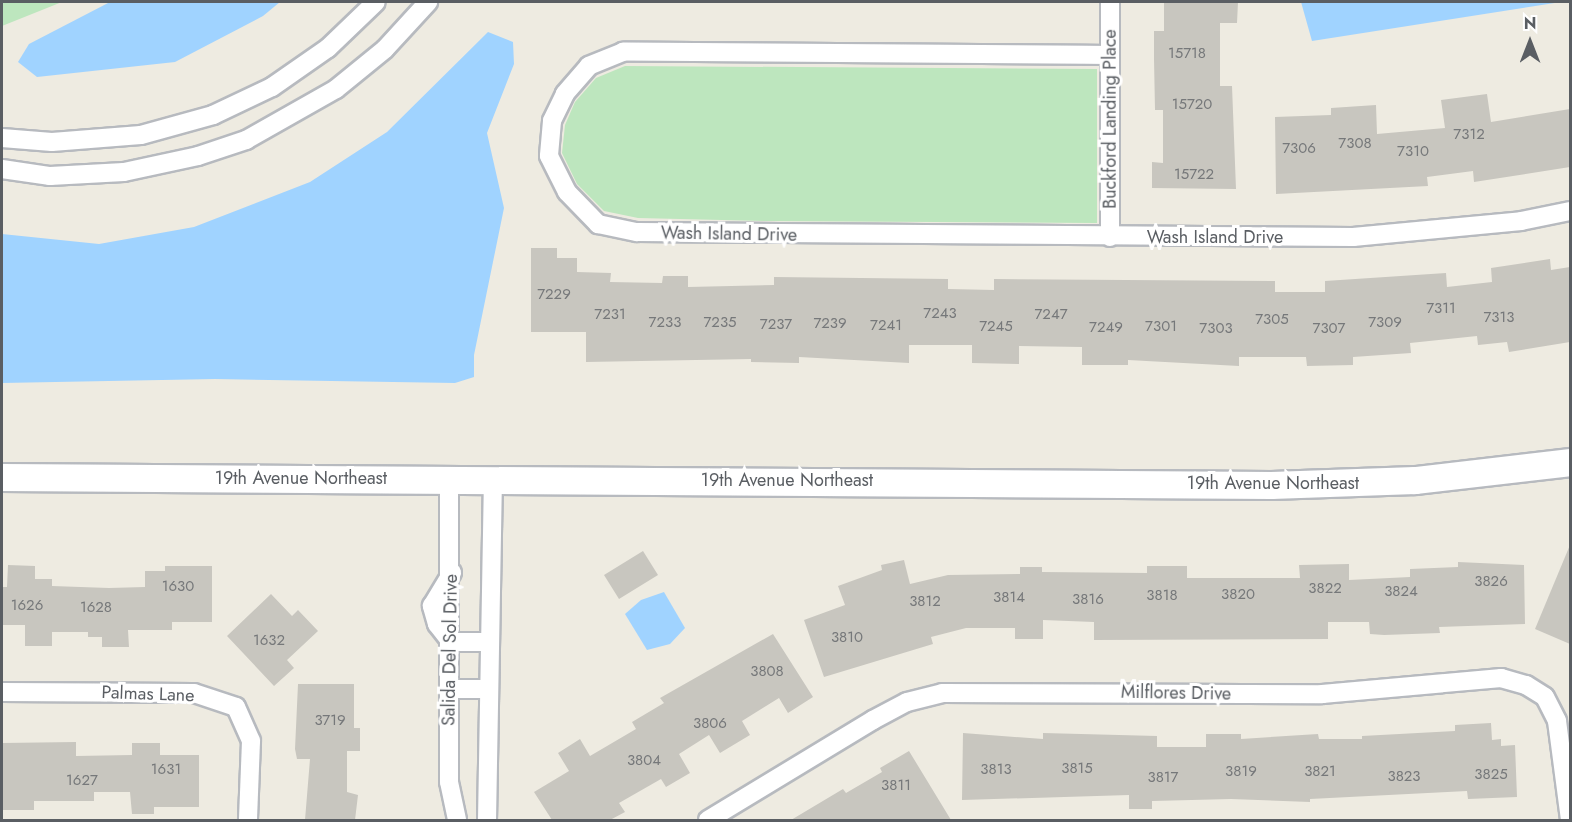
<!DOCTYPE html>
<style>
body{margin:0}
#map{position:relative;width:1572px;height:822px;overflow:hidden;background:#eeebe1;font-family:Jost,sans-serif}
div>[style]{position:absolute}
.green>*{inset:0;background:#bde6be}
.water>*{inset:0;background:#a0d3ff}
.building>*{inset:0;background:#c8c6bf}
.roads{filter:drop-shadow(2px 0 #b7babf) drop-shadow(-2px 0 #b7babf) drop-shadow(0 2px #b7babf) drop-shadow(0 -2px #b7babf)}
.street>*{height:18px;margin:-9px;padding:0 9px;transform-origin:9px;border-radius:9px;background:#fff}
.secondary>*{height:27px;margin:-13.5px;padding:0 13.5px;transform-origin:13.5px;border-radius:13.5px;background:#fff}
span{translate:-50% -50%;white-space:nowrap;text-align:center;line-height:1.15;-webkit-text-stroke:6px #fff;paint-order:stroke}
.number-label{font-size:15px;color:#76787a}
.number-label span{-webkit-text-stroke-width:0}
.street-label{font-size:18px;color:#5a5e63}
.frame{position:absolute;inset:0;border:3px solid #5a5e63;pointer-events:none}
.north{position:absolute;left:1500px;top:12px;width:60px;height:60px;-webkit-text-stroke:4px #fff;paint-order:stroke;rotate:0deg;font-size:16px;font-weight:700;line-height:24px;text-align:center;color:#5a5e63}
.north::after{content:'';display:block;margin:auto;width:21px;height:27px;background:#5a5e63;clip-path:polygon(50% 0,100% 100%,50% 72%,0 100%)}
</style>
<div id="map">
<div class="green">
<div style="clip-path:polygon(2px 2px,62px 2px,2px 26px)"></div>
<div style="clip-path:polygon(625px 66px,1097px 69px,1097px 223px,767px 221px,638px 218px,604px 211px,577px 184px,562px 153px,565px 125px,575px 102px,596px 78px)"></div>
</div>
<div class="water">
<div style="clip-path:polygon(110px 2px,280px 2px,263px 16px,175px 62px,37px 77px,18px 62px,29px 44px)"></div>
<div style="clip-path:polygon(1301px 2px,1561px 2px,1312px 41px)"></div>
<div style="clip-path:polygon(488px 32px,513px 42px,514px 64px,487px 133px,504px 208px,474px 355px,474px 377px,455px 383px,215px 379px,2px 383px,2px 234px,99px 244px,194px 227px,310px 182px,387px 132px)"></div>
<div style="clip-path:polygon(664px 592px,685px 628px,670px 644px,647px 650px,625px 614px,641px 600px)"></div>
</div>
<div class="building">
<div style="clip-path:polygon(1164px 2px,1238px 2px,1237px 23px,1220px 23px,1220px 86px,1232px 86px,1236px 189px,1152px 188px,1152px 162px,1163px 163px,1163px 110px,1155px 110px,1154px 59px,1154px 31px,1164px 31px)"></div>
<div style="clip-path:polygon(1487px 94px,1491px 122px,1570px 109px,1570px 167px,1474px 182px,1473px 171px,1427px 177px,1428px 186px,1276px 194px,1275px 117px,1331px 115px,1331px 108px,1376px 105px,1377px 134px,1445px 128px,1441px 100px)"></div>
<div style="clip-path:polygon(531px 248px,557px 248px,557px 258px,577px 258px,577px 272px,611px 273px,610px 282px,662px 283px,663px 276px,688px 276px,688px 287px,774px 285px,774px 277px,948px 279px,948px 289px,994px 290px,994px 279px,1275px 281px,1275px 292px,1325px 292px,1325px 281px,1446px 273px,1447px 287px,1492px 282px,1491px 268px,1550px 259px,1551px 270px,1570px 267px,1570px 342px,1509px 352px,1507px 342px,1478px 345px,1477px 336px,1410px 343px,1411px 353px,1353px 357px,1353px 365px,1307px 366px,1306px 357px,1239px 357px,1239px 366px,1128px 360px,1128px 365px,1082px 365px,1082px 347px,1019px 346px,1019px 364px,972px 363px,972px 345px,909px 345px,909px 363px,799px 357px,799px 363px,751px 362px,751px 359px,586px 362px,586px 332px,531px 332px)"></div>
<div style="clip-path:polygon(1570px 545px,1570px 644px,1535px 629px)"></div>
<div style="clip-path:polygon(643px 551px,658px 575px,619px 599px,604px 575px)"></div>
<div style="clip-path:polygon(904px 560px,910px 584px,948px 575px,1020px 574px,1020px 567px,1042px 567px,1042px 572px,1147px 573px,1147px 566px,1187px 566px,1187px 578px,1300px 578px,1299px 565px,1349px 564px,1349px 580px,1410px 577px,1410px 569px,1458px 567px,1458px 562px,1524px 565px,1525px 624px,1439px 627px,1440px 633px,1384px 635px,1370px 634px,1369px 622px,1328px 622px,1328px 639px,1094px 640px,1094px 622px,1043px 620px,1043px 639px,1015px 639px,1015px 628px,966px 628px,931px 637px,933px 644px,824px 677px,804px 620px,845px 605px,838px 586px,882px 570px,881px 565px)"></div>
<div style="clip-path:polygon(8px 565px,35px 566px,35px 579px,52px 579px,52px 586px,109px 588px,145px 587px,145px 571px,165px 571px,165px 566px,212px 566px,212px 622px,172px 622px,172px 630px,128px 630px,129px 647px,102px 647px,102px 637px,88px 637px,88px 632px,52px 632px,52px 646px,25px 646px,25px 625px,2px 625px,2px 587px,7px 587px)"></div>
<div style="clip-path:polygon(271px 594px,292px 616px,298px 610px,318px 631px,287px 660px,294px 668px,274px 686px,227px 636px)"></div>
<div style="clip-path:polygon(773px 634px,813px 697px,788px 713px,779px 698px,742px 721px,750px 735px,720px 753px,709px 735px,679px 754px,690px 773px,666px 787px,661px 779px,619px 803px,625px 812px,610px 820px,552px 820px,534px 792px,569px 771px,558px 753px,580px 739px,590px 756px,636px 729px,632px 722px,664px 703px,660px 698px)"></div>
<div style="clip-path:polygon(298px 684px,354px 684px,354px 728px,360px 728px,360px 751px,347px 751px,347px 792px,358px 795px,355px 820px,305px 820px,310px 759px,297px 759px,295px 749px)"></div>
<div style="clip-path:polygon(1491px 723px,1492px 740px,1501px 739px,1501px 746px,1515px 745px,1517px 797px,1468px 799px,1467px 791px,1310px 799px,1310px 802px,1231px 799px,1152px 801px,1152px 809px,1129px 809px,1129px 795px,962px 800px,963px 733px,1043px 739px,1043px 733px,1157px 736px,1157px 747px,1206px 747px,1206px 734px,1241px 734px,1241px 739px,1318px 734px,1319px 739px,1362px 739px,1362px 736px,1455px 731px,1455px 725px)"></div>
<div style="clip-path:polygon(76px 742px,76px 756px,132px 755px,132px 743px,160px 743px,160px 755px,199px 755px,199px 807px,154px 807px,154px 814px,132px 814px,130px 792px,94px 792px,94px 801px,34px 801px,34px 810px,2px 810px,2px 743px)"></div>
<div style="clip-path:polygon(909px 751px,951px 820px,791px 820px,843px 789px,846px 793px,882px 772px,880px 768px)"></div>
</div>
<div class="roads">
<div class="street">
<div style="left:1110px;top:55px;width:487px;rotate:-179.6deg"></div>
<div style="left:623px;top:52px;width:37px;rotate:158deg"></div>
<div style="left:589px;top:66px;width:37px;rotate:131deg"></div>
<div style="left:565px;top:94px;width:30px;rotate:116deg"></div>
<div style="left:552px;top:121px;width:35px;rotate:95deg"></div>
<div style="left:549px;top:156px;width:40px;rotate:63.4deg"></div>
<div style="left:567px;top:192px;width:45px;rotate:45.9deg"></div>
<div style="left:598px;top:224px;width:40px;rotate:12deg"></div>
<div style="left:637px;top:232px;width:716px;rotate:0.4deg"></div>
<div style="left:1353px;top:237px;width:169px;rotate:-5.4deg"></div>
<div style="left:1521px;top:221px;width:50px;rotate:-11.5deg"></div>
<div style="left:2px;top:138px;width:50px;rotate:4.6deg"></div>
<div style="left:52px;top:142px;width:89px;rotate:-4.5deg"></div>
<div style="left:141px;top:135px;width:75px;rotate:-15.5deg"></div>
<div style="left:213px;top:115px;width:65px;rotate:-25.4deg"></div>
<div style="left:272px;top:87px;width:68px;rotate:-34.9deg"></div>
<div style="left:328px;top:48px;width:66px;rotate:-43.8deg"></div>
<div style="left:2px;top:169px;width:49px;rotate:8.3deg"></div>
<div style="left:50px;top:176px;width:74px;rotate:-3.1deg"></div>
<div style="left:124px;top:172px;width:76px;rotate:-12.2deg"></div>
<div style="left:198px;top:156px;width:51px;rotate:-18.4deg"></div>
<div style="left:246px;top:140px;width:103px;rotate:-29.5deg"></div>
<div style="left:336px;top:89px;width:63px;rotate:-39.2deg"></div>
<div style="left:385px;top:49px;width:64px;rotate:-47.5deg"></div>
<div style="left:1110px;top:237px;width:235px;rotate:-90deg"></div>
<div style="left:449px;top:478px;width:304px;rotate:90deg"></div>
<div style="left:449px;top:782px;width:39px;rotate:78deg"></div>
<div style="left:451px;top:642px;width:23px;rotate:-128deg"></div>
<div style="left:437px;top:624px;width:19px;rotate:-106deg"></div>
<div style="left:432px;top:606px;width:39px;rotate:-59deg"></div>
<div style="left:451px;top:642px;width:38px"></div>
<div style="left:450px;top:689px;width:39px"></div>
<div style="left:2px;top:692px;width:192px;rotate:0.3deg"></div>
<div style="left:194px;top:693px;width:44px;rotate:18.4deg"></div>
<div style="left:236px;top:707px;width:37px;rotate:66deg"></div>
<div style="left:251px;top:741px;width:79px;rotate:92.2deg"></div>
<div style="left:487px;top:820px;width:342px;rotate:-89deg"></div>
<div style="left:708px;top:820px;width:193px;rotate:-31.2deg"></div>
<div style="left:873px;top:720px;width:38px;rotate:-28deg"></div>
<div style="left:907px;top:702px;width:36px;rotate:-14deg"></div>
<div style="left:942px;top:693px;width:380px;rotate:0.2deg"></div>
<div style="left:1322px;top:694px;width:180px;rotate:-5.1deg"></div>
<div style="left:1501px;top:678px;width:26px;rotate:16deg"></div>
<div style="left:1526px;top:685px;width:22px;rotate:32deg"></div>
<div style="left:1545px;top:697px;width:27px;rotate:63deg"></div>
<div style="left:1557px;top:721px;width:100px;rotate:82.5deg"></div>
</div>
<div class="secondary">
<div style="left:2px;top:477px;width:1269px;rotate:0.36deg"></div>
<div style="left:1271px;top:485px;width:144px;rotate:-2deg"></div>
<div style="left:1415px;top:480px;width:156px;rotate:-6.6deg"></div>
</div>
</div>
<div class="number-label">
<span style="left:1187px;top:54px">15718</span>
<span style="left:1192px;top:105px">15720</span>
<span style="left:1469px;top:135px">7312</span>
<span style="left:1355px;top:144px">7308</span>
<span style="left:1299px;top:149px">7306</span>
<span style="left:1413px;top:152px">7310</span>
<span style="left:1194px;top:175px">15722</span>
<span style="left:554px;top:295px">7229</span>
<span style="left:1441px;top:309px">7311</span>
<span style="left:940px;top:314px">7243</span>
<span style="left:610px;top:315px">7231</span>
<span style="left:1051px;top:315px">7247</span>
<span style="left:1499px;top:318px">7313</span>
<span style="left:1272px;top:320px">7305</span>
<span style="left:665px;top:323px">7233</span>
<span style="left:720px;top:323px">7235</span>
<span style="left:1385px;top:323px">7309</span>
<span style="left:830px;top:324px">7239</span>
<span style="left:776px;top:325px">7237</span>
<span style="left:886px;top:326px">7241</span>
<span style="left:996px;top:327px">7245</span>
<span style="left:1161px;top:327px">7301</span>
<span style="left:1106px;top:328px">7249</span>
<span style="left:1216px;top:329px">7303</span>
<span style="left:1329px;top:329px">7307</span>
<span style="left:1491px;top:582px">3826</span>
<span style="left:178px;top:587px">1630</span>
<span style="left:1325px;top:589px">3822</span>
<span style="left:1401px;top:592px">3824</span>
<span style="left:1238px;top:595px">3820</span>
<span style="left:1162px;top:596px">3818</span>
<span style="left:1009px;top:598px">3814</span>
<span style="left:1088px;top:600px">3816</span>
<span style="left:925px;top:602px">3812</span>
<span style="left:27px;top:606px">1626</span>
<span style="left:96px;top:608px">1628</span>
<span style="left:847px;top:638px">3810</span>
<span style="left:269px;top:641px">1632</span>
<span style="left:767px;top:672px">3808</span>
<span style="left:330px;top:721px">3719</span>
<span style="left:710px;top:724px">3806</span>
<span style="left:644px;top:761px">3804</span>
<span style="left:1077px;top:769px">3815</span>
<span style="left:166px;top:770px">1631</span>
<span style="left:996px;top:770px">3813</span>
<span style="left:1241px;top:772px">3819</span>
<span style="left:1320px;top:772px">3821</span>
<span style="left:1491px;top:775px">3825</span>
<span style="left:1404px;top:777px">3823</span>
<span style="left:1163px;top:778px">3817</span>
<span style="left:82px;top:781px">1627</span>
<span style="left:896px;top:786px">3811</span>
</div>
<div class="street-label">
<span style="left:1110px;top:119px;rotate:-90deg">Buckford Landing Place</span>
<span style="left:729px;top:234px;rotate:1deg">Wash Island Drive</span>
<span style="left:1215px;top:237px">Wash Island Drive</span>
<span style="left:301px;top:478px">19th Avenue Northeast</span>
<span style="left:787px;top:480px">19th Avenue Northeast</span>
<span style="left:1273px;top:483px">19th Avenue Northeast</span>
<span style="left:450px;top:650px;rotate:-89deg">Salida Del Sol Drive</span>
<span style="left:1176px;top:693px;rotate:1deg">Milflores Drive</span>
<span style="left:148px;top:694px;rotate:2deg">Palmas Lane</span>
</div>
<div class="frame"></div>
<div class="north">N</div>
</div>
